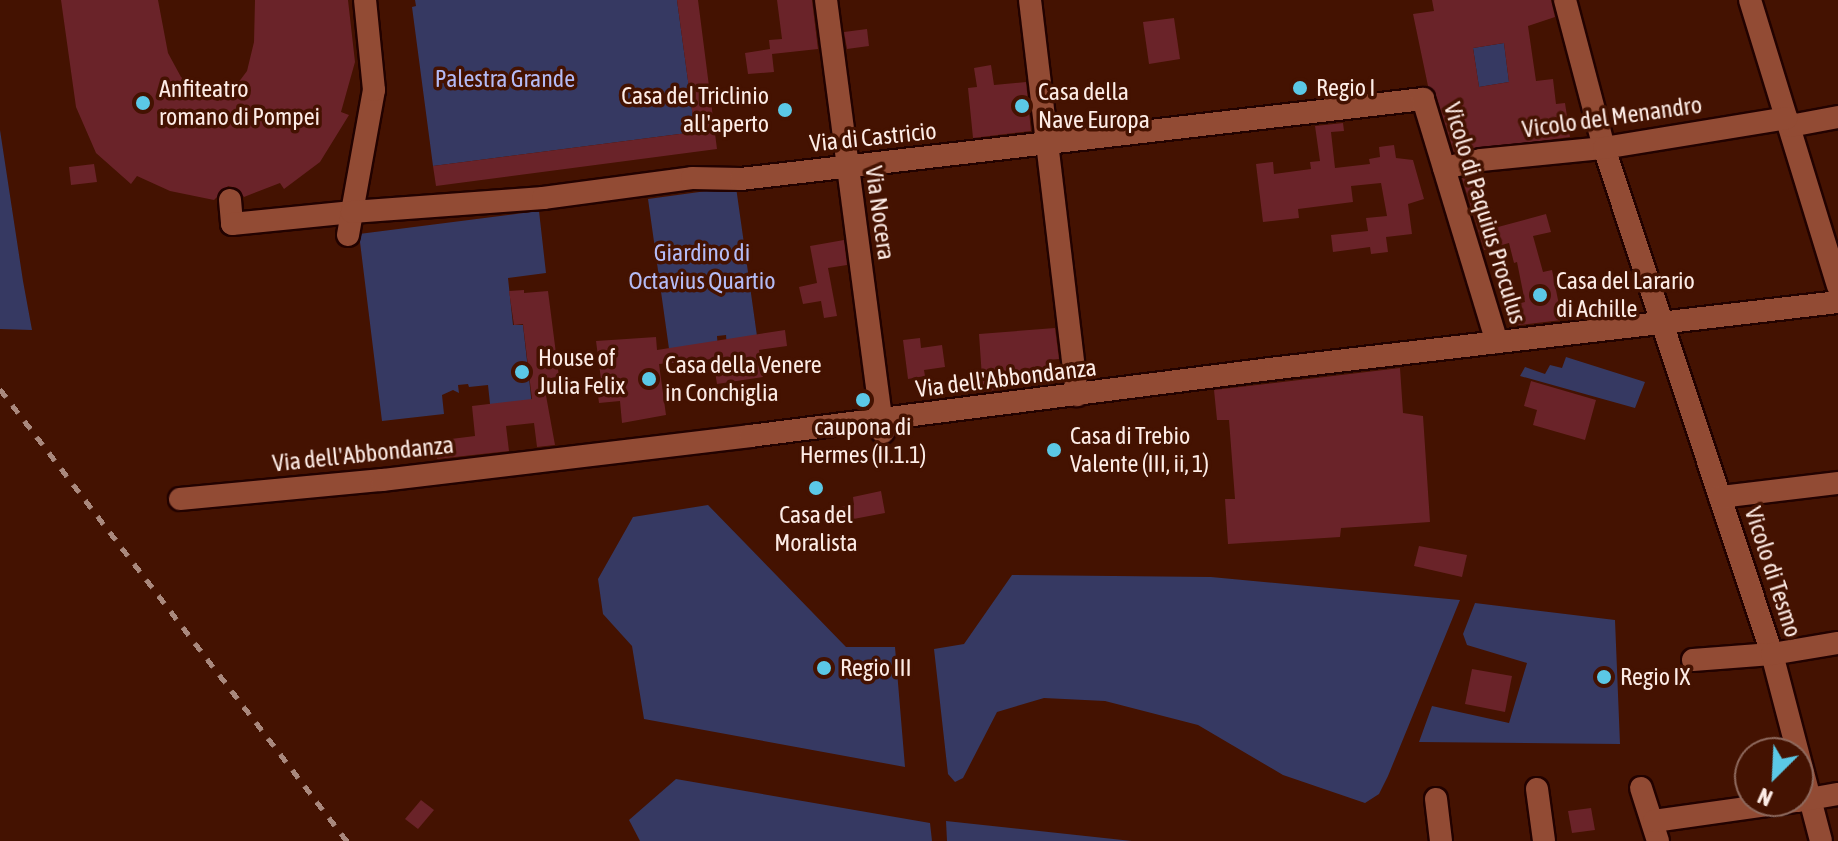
<!DOCTYPE html>
<style>
body{margin:0}
#map{position:relative;width:1838px;height:841px;overflow:hidden;background:#441201;font-family:"Asap Condensed",sans-serif}
div>[style]{position:absolute}
.green>*{inset:0;background:#363962}
.building>*{inset:0;background:#6a2329}
.roads{filter:drop-shadow(2px 0 #220200) drop-shadow(-2px 0 #220200) drop-shadow(0 2px #220200) drop-shadow(0 -2px #220200)}
.minor>*{height:22px;margin:-11px;padding:0 11px;transform-origin:11px;border-radius:11px;background:#924b34}
.rail>*{height:5px;margin-top:-2.5px;transform-origin:0;background:repeating-linear-gradient(90deg,#a9887d 0 10px,transparent 0 20px)}
.dots>*{width:22px;height:22px;translate:-50% -50%;box-sizing:border-box;border:4px solid #441201;border-radius:50%}
span{translate:-50% -50%;white-space:nowrap;text-align:center;line-height:1.15;-webkit-text-stroke:7px #441201;paint-order:stroke}
.park-label{font-size:24px;color:#b4bbf5}
.poi-label{font-size:24px;color:#fdece6}
.left{translate:0 -50%;text-align:left}
.right{translate:-100% -50%;text-align:right}
.street-label{font-size:24px;color:#fdece6}
.north{position:absolute;left:1734px;top:737px;width:80px;height:80px;box-sizing:border-box;background:#441201;border:2px solid #8e695d;border-radius:50%;rotate:204deg;font-size:22px;font-weight:700;line-height:32px;text-align:center;color:#fdece6}
.north::after{content:'';display:block;margin:auto;width:28px;height:36px;background:#5bc8e6;clip-path:polygon(50% 0,100% 100%,50% 72%,0 100%)}
</style>
<div id="map">
<div class="green">
<div style="clip-path:polygon(415px 0,677px 0,695px 132px,433px 166px,412px 7px,416px 6px)"></div>
<div style="clip-path:polygon(1504px 43px,1509px 82px,1479px 87px,1473px 48px)"></div>
<div style="clip-path:polygon(0 130px,23px 281px,32px 330px,0 329px)"></div>
<div style="clip-path:polygon(736px 187px,757px 336px,727px 349px,726px 335px,717px 336px,718px 350px,671px 363px,648px 199px)"></div>
<div style="clip-path:polygon(539px 211px,546px 273px,508px 278px,513px 325px,523px 325px,533px 414px,490px 404px,488px 385px,469px 387px,468px 384px,458px 385px,459px 393px,453px 390px,442px 395px,444px 414px,382px 421px,359px 234px)"></div>
<div style="clip-path:polygon(1566px 357px,1645px 382px,1635px 408px,1520px 376px,1525px 367px,1545px 374px,1550px 365px,1562px 368px)"></div>
<div style="clip-path:polygon(708px 505px,846px 647px,895px 647px,905px 767px,644px 719px,632px 646px,603px 614px,598px 579px,633px 517px)"></div>
<div style="clip-path:polygon(1012px 575px,1211px 577px,1460px 600px,1388px 776px,1379px 794px,1365px 803px,1283px 775px,1198px 725px,1105px 701px,1044px 698px,997px 712px,963px 778px,955px 782px,948px 774px,934px 649px,964px 644px)"></div>
<div style="clip-path:polygon(1475px 603px,1615px 620px,1620px 744px,1419px 742px,1432px 706px,1509px 723px,1527px 663px,1467px 645px,1463px 634px)"></div>
<div style="clip-path:polygon(676px 779px,930px 823px,932px 841px,640px 841px,629px 820px)"></div>
<div style="clip-path:polygon(946px 821px,1132px 841px,947px 841px)"></div>
</div>
<div class="building">
<div style="clip-path:polygon(61px 0,158px 0,168px 53px,181px 77px,199px 94px,218px 101px,232px 91px,247px 71px,254px 42px,255px 0,348px 0,355px 62px,341px 112px,349px 115px,320px 162px,284px 189px,280px 183px,244px 197px,237px 188px,228px 186px,214px 200px,170px 191px,137px 176px,131px 184px,96px 153px,76px 107px)"></div>
<div style="clip-path:polygon(677px 0,698px 0,717px 149px,436px 186px,433px 166px,695px 132px)"></div>
<div style="clip-path:polygon(777px 0,812px 0,818px 49px,772px 54px,774px 72px,748px 74px,745px 53px,770px 49px,769px 40px,782px 39px)"></div>
<div style="clip-path:polygon(evenodd,1432px 0,1551px 0,1555px 17px,1528px 26px,1536px 81px,1553px 79px,1556px 104px,1565px 103px,1570px 137px,1454px 152px,1436px 95px,1428px 86px,1413px 14px,1434px 11px,1432px 0,1504px 43px,1509px 82px,1479px 87px,1473px 48px,1504px 43px)"></div>
<div style="clip-path:polygon(1174px 18px,1180px 59px,1149px 64px,1143px 22px)"></div>
<div style="clip-path:polygon(867px 29px,869px 46px,847px 49px,844px 32px)"></div>
<div style="clip-path:polygon(991px 65px,994px 85px,1026px 82px,1031px 131px,973px 138px,968px 88px,977px 87px,974px 68px)"></div>
<div style="clip-path:polygon(1343px 123px,1344px 131px,1331px 132px,1335px 168px,1370px 164px,1369px 159px,1380px 157px,1379px 147px,1386px 146px,1394px 145px,1396px 158px,1413px 160px,1424px 199px,1408px 204px,1412px 234px,1386px 237px,1388px 252px,1371px 254px,1370px 247px,1333px 252px,1331px 235px,1368px 231px,1366px 218px,1387px 216px,1381px 183px,1351px 186px,1353px 202px,1298px 209px,1299px 218px,1263px 222px,1256px 164px,1273px 162px,1274px 174px,1311px 169px,1310px 162px,1320px 161px,1315px 126px)"></div>
<div style="clip-path:polygon(94px 164px,97px 182px,71px 185px,69px 167px)"></div>
<div style="clip-path:polygon(1483px 174px,1486px 185px,1480px 186px,1489px 219px,1495px 217px,1498px 227px,1546px 214px,1551px 232px,1533px 236px,1543px 272px,1552px 270px,1562px 320px,1512px 326px,1508px 306px,1525px 302px,1517px 262px,1514px 263px,1509px 243px,1484px 250px,1462px 178px)"></div>
<div style="clip-path:polygon(844px 240px,847px 265px,828px 268px,837px 316px,824px 318px,821px 301px,803px 304px,799px 287px,817px 283px,810px 246px)"></div>
<div style="clip-path:polygon(524px 290px,524px 293px,548px 291px,559px 377px,543px 379px,555px 445px,537px 447px,534px 423px,506px 426px,509px 451px,437px 459px,435px 441px,475px 436px,472px 406px,532px 399px,523px 324px,514px 325px,509px 291px)"></div>
<div style="clip-path:polygon(1055px 328px,1059px 359px,1047px 360px,1049px 381px,983px 392px,979px 334px)"></div>
<div style="clip-path:polygon(785px 330px,787px 346px,759px 350px,763px 377px,717px 384px,713px 359px,659px 364px,666px 415px,622px 423px,620px 401px,599px 403px,597px 388px,602px 387px,596px 341px,656px 337px,657px 350px)"></div>
<div style="clip-path:polygon(920px 338px,921px 348px,942px 345px,945px 367px,924px 370px,925px 376px,908px 379px,903px 340px)"></div>
<div style="clip-path:polygon(1400px 368px,1403px 413px,1423px 416px,1430px 522px,1341px 528px,1340px 537px,1228px 544px,1225px 499px,1235px 499px,1229px 420px,1217px 420px,1214px 390px)"></div>
<div style="clip-path:polygon(1531px 381px,1596px 400px,1585px 440px,1533px 425px,1537px 410px,1524px 406px)"></div>
<div style="clip-path:polygon(881px 491px,885px 513px,843px 521px,840px 507px,854px 505px,853px 497px)"></div>
<div style="clip-path:polygon(1419px 546px,1467px 555px,1462px 577px,1414px 566px)"></div>
<div style="clip-path:polygon(1472px 669px,1512px 676px,1505px 712px,1465px 704px)"></div>
<div style="clip-path:polygon(421px 800px,434px 810px,418px 829px,405px 819px)"></div>
<div style="clip-path:polygon(1591px 808px,1595px 830px,1572px 833px,1568px 811px)"></div>
</div>
<div class="roads">
<div class="minor">
<div style="left:826px;top:0;width:436px;rotate:82.5deg"></div>
<div style="left:1030px;top:0;width:398px;rotate:83.2deg"></div>
<div style="left:1565px;top:0;width:153px;rotate:75.2deg"></div>
<div style="left:1604px;top:148px;width:533px;rotate:71.63deg"></div>
<div style="left:1772px;top:654px;width:193px;rotate:75.3deg"></div>
<div style="left:1750px;top:0;width:299px;rotate:72.9deg"></div>
<div style="left:1790px;top:126px;width:49px;rotate:-10.6deg"></div>
<div style="left:1444px;top:168px;width:38px;rotate:-12deg"></div>
<div style="left:1481px;top:160px;width:124px;rotate:-5.6deg"></div>
<div style="left:1604px;top:148px;width:185px;rotate:-9.3deg"></div>
<div style="left:230px;top:200px;width:24px;rotate:85deg"></div>
<div style="left:232px;top:224px;width:121px;rotate:-5.7deg"></div>
<div style="left:352px;top:212px;width:124px;rotate:-79.8deg"></div>
<div style="left:374px;top:90px;width:90px;rotate:-95.7deg"></div>
<div style="left:348px;top:235px;width:23px;rotate:-80deg"></div>
<div style="left:352px;top:212px;width:192px;rotate:-4.2deg"></div>
<div style="left:543px;top:198px;width:150px;rotate:-7.6deg"></div>
<div style="left:692px;top:178px;width:49px;rotate:1.2deg"></div>
<div style="left:741px;top:179px;width:687px;rotate:-6.69deg"></div>
<div style="left:1423px;top:99px;width:254px;rotate:73.1deg"></div>
<div style="left:1720px;top:497px;width:119px;rotate:-6.8deg"></div>
<div style="left:180px;top:499px;width:203px;rotate:-5.4deg"></div>
<div style="left:382px;top:480px;width:371px;rotate:-6.8deg"></div>
<div style="left:750px;top:436px;width:532px;rotate:-7.34deg"></div>
<div style="left:1278px;top:368px;width:564px;rotate:-6.72deg"></div>
<div style="left:1693px;top:660px;width:79px;rotate:-4.3deg"></div>
<div style="left:1772px;top:654px;width:67px;rotate:-9.5deg"></div>
<div style="left:1641px;top:788px;width:56px;rotate:72.2deg"></div>
<div style="left:1537px;top:789px;width:52px;rotate:82.3deg"></div>
<div style="left:1436px;top:799px;width:42px;rotate:83.2deg"></div>
<div style="left:1798px;top:801px;width:41px;rotate:-9.9deg"></div>
<div style="left:1654px;top:821px;width:144px;rotate:-8deg"></div>
</div>
</div>
<div class="rail">
<div style="left:0;top:389px;width:570px;rotate:52.49deg"></div>
</div>
<div class="dots">
<div style="left:1300px;top:88px;background:#5bc8e6"></div>
<div style="left:143px;top:103px;background:#5bc8e6"></div>
<div style="left:1022px;top:106px;background:#5bc8e6"></div>
<div style="left:785px;top:110px;background:#5bc8e6"></div>
<div style="left:1540px;top:295px;background:#5bc8e6"></div>
<div style="left:522px;top:372px;background:#5bc8e6"></div>
<div style="left:649px;top:379px;background:#5bc8e6"></div>
<div style="left:863px;top:400px;background:#5bc8e6"></div>
<div style="left:1054px;top:450px;background:#5bc8e6"></div>
<div style="left:816px;top:488px;background:#5bc8e6"></div>
<div style="left:824px;top:668px;background:#5bc8e6"></div>
<div style="left:1604px;top:677px;background:#5bc8e6"></div>
</div>
<div class="park-label">
<span style="left:505px;top:79px">Palestra Grande</span>
<span style="left:702px;top:267px">Giardino di<br>Octavius Quartio</span>
</div>
<div class="poi-label">
<span class="left" style="left:1316px;top:88px">Regio I</span>
<span class="left" style="left:159px;top:103px">Anfiteatro<br>romano di Pompei</span>
<span class="left" style="left:1038px;top:106px">Casa della<br>Nave Europa</span>
<span class="right" style="left:769px;top:110px">Casa del Triclinio<br>all'aperto</span>
<span class="left" style="left:1556px;top:295px">Casa del Larario<br>di Achille</span>
<span class="left" style="left:538px;top:372px">House of<br>Julia Felix</span>
<span class="left" style="left:665px;top:379px">Casa della Venere<br>in Conchiglia</span>
<span style="left:863px;top:441px">caupona di<br>Hermes (II.1.1)</span>
<span class="left" style="left:1070px;top:450px">Casa di Trebio<br>Valente (III, ii, 1)</span>
<span style="left:816px;top:529px">Casa del<br>Moralista</span>
<span class="left" style="left:840px;top:668px">Regio III</span>
<span class="left" style="left:1620px;top:677px">Regio IX</span>
</div>
<div class="street-label">
<span style="left:1612px;top:117px;rotate:-8deg">Vicolo del Menandro</span>
<span style="left:873px;top:137px;rotate:-6deg">Via di Castricio</span>
<span style="left:880px;top:213px;rotate:82deg">Via Nocera</span>
<span style="left:1485px;top:213px;rotate:73deg">Vicolo di Paquius Proculus</span>
<span style="left:1006px;top:378px;rotate:-7deg">Via dell'Abbondanza</span>
<span style="left:363px;top:454px;rotate:-6deg">Via dell'Abbondanza</span>
<span style="left:1773px;top:572px;rotate:72deg">Vicolo di Tesmo</span>
</div>
<div class="north">N</div>
</div>
